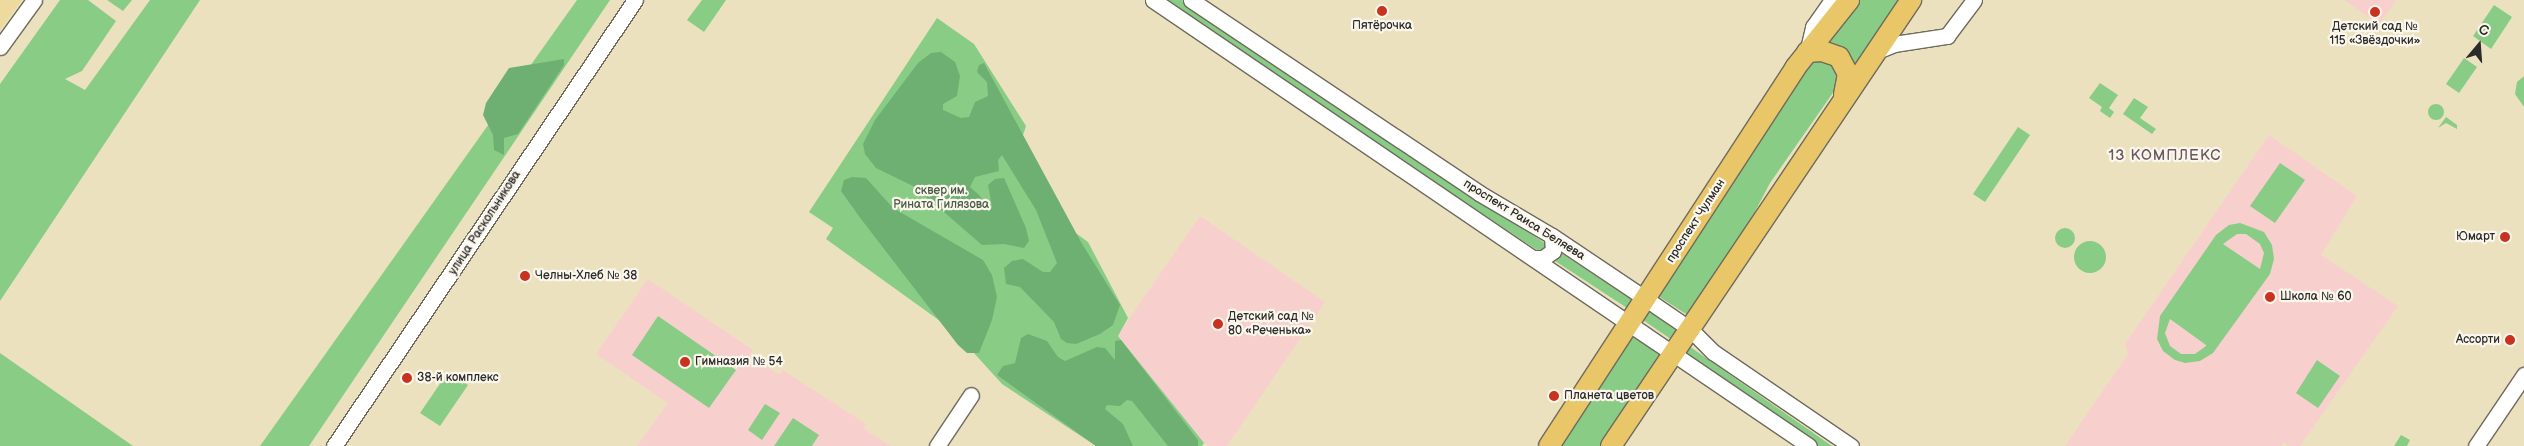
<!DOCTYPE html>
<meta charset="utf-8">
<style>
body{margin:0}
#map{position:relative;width:2524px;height:446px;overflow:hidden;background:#ece1be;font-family:"Balsamiq Sans",sans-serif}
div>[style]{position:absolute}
.built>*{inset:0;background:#f7d0cd}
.green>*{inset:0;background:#89cc85}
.round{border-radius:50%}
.forest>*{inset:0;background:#6eb072}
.sand>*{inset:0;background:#eeda9e}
.roads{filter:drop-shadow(1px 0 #6f6b5e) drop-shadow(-1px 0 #6f6b5e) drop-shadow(0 1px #6f6b5e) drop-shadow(0 -1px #6f6b5e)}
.minor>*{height:15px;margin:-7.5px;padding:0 7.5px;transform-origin:7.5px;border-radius:7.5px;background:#fff}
.major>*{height:20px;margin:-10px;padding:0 10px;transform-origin:10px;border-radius:10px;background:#e9c769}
.dots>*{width:14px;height:14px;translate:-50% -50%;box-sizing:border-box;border:2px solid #fbf7ec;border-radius:50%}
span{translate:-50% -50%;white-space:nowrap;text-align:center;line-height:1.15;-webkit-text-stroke:4.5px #fbf7ec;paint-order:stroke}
.poi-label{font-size:12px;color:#2b2b2b}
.right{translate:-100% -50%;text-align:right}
.left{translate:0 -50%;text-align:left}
.park-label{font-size:12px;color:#475b46}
.street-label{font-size:12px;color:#2b2b2b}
.quarter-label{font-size:15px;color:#69565f;letter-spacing:1px}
.north{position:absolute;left:2454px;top:20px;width:50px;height:50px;-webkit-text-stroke:4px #fbf7ec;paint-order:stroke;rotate:18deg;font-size:14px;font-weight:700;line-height:20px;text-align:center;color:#2b2b2b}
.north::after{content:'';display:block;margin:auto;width:18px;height:22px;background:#2b2b2b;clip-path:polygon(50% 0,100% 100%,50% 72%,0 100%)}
</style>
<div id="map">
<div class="built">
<div style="clip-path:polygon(2344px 0,2396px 0,2379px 24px)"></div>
<div style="clip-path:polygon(2269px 135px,2357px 196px,2321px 255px,2398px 306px,2300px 446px,2289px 446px,2284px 442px,2281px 446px,2065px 446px,2128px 354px,2125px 344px)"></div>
<div style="clip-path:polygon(1200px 216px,1325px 302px,1227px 446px,1209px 446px,1198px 439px,1118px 335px)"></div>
<div style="clip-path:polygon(648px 279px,753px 350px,750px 355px,780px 375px,783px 370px,866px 424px,864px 429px,891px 446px,637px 446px,668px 403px,596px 354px)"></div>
</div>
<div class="green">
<div style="clip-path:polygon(60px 0,88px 0,116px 21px,82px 71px,65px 79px,85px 90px,150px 0,200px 0,0 301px,0 84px)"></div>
<div style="clip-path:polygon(107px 0,132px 0,123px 11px)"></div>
<div style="clip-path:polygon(577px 0,610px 0,309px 446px,260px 446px)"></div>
<div style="clip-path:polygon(702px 0,726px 0,704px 32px,687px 20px)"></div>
<div style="clip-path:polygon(1163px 0,1182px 0,1549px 246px,1540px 252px)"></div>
<div style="clip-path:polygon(1857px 0,1902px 0,1855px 70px,1849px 55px,1824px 44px)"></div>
<div style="clip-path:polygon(2494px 5px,2512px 17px,2491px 49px,2473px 36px)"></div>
<div style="clip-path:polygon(937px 18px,974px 44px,1026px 126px,1022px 138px,1070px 229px,1088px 242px,1128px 318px,1118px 336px,1204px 443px,1202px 446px,1096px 446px,1002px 384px,954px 331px,826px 239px,833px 228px,809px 212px)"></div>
<div style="clip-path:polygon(2464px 58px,2477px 67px,2459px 93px,2446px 84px)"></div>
<div style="clip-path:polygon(1828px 60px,1839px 72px,1837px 87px,1770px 183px,1749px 223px,1689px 316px,1658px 296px,1777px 107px,1812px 61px)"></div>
<div style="clip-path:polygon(2524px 76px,2524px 107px,2515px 94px,2517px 82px)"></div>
<div style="clip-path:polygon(2100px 83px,2118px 95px,2109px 108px,2114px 112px,2110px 118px,2100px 111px,2102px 107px,2089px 98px)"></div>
<div style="clip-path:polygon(2134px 98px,2148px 107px,2140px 118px,2156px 129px,2152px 134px,2123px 114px)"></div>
<div class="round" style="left:2428px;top:104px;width:16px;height:16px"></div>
<div style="clip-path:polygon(2446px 117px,2457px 125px,2457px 129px,2446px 123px,2438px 128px)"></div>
<div style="clip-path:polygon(2018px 127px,2030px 135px,1985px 202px,1973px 194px)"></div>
<div style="clip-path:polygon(2280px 163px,2305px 180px,2275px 223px,2250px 206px)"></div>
<div style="clip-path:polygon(evenodd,2240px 223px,2264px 232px,2272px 245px,2274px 259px,2270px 274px,2213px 353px,2200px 361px,2185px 363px,2175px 360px,2163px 351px,2157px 339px,2160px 316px,2216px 235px,2229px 225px,2240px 223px,2237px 234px,2246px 234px,2260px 244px,2264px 253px,2260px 269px,2223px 244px,2237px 234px,2240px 223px,2170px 319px,2206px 345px,2206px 346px,2195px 354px,2181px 354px,2170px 346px,2165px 333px,2170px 319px)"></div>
<div class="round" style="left:2055px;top:228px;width:20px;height:20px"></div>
<div class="round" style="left:2074px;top:241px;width:32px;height:32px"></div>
<div style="clip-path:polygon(1558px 251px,1632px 300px,1627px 308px,1552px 259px)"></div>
<div style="clip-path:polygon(1648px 311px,1678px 331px,1672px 340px,1643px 320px)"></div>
<div style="clip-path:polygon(658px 316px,736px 370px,709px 408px,632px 355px)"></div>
<div style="clip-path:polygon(1632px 335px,1661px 354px,1647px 376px,1600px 446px,1561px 446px)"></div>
<div style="clip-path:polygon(1689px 346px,1822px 439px,1832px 446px,1818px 446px,1684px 353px)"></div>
<div style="clip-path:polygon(0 353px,133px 446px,0 446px)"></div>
<div style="clip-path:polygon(2317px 360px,2340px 376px,2318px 408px,2296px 393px)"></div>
<div style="clip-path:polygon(448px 372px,468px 385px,440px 426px,420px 413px)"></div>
<div style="clip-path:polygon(765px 404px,780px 413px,762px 440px,748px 430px)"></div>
<div style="clip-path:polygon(793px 418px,819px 435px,812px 446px,774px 446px)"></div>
<div style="clip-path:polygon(2401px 435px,2410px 440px,2407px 446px,2394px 446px)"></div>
</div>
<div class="forest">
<div style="clip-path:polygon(941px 52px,955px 62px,960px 76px,957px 96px,943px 104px,943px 110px,961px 118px,969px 117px,975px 102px,988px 96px,987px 82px,977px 72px,979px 65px,984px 63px,1081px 242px,1120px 305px,1113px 325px,1100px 334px,1076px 344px,1067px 343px,1061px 339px,1054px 322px,1020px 287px,1006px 284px,1004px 268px,1012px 261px,1023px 259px,1043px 272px,1050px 272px,1057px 263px,1036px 210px,1002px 155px,998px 160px,999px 171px,975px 177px,970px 187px,980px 196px,989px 212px,992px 207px,988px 185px,995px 179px,1004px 178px,1026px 228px,1029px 241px,1024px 248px,1004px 244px,982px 245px,915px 187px,876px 168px,865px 154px,863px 144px,875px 120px,918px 63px,931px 53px)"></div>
<div style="clip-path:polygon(564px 59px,564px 65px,518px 134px,504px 138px,504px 155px,494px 150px,493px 135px,483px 115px,486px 103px,509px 68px)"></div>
<div style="clip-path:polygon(852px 177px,866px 178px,893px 208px,983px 260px,992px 275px,997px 297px,992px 320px,979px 353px,967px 353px,958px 345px,861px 219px,841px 191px,844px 180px)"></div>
<div style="clip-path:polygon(1028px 334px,1047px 341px,1058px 357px,1065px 361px,1097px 347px,1105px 348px,1115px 360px,1115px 341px,1121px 340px,1198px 440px,1198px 446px,1168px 446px,1132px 401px,1127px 400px,1120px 406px,1107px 405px,1105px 409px,1123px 424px,1133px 446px,1096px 446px,997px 375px,1003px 366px,1015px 363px,1021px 338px)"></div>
</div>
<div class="sand">
<div style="clip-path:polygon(0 0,22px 0,0 30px)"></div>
</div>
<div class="roads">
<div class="minor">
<div style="left:1153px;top:0;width:793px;rotate:34.21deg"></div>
<div style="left:1191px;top:0;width:347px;rotate:33.8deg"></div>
<div style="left:1479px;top:193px;width:85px;rotate:30.5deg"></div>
<div style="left:1552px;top:236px;width:113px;rotate:33.8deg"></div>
<div style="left:1646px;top:299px;width:53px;rotate:34.3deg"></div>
<div style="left:1690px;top:329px;width:33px;rotate:45deg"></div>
<div style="left:1713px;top:352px;width:167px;rotate:34.3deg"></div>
<div style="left:0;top:47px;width:58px;rotate:-54.1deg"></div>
<div style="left:1808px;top:49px;width:23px;rotate:-77deg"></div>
<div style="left:1813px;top:27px;width:33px;rotate:-55deg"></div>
<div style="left:1877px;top:51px;width:18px;rotate:-22deg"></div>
<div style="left:1894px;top:44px;width:54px;rotate:-8.6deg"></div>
<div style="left:1947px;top:36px;width:45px;rotate:-53.1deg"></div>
<div style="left:1533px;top:258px;width:10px"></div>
<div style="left:1543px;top:258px;width:12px;rotate:-35deg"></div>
<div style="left:1553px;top:251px;width:15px;rotate:-94deg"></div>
<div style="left:334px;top:446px;width:538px;rotate:-55.99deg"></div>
<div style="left:937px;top:446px;width:61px;rotate:-56.3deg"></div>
<div style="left:2476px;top:446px;width:86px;rotate:-55.9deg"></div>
</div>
<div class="major">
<div style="left:1807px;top:52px;width:15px;rotate:-4deg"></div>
<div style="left:1822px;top:51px;width:18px;rotate:19deg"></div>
<div style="left:1839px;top:57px;width:19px;rotate:62deg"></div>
<div style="left:1848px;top:74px;width:21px;rotate:101deg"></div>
<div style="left:1549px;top:446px;width:451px;rotate:-56.9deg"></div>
<div style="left:1795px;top:68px;width:87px;rotate:-51.5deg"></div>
<div style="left:1611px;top:446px;width:538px;rotate:-56.07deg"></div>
</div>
</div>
<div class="dots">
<div style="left:1382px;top:11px;background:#c8321e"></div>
<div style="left:2375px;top:12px;background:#c8321e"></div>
<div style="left:2505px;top:237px;background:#c8321e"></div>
<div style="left:525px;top:276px;background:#c8321e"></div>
<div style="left:2270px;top:297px;background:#c8321e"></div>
<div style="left:1218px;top:324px;background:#c8321e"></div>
<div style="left:2510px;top:340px;background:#c8321e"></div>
<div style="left:685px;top:362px;background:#c8321e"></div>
<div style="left:407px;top:378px;background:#c8321e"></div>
<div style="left:1554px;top:396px;background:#c8321e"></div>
</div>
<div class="poi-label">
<span style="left:1382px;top:26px">Пятёрочка</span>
<span style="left:2375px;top:34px">Детский сад №<br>115 «Звёздочки»</span>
<span class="right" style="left:2495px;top:237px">Юмарт</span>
<span class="left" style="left:535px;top:276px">Челны-Хлеб № 38</span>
<span class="left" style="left:2280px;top:297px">Школа № 60</span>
<span class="left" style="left:1228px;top:324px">Детский сад №<br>80 «Реченька»</span>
<span class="right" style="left:2500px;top:340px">Ассорти</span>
<span class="left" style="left:695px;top:362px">Гимназия № 54</span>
<span class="left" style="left:417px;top:378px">38-й комплекс</span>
<span class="left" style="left:1564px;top:396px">Планета цветов</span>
</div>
<div class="park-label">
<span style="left:941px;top:198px">сквер им.<br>Рината Гилязова</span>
</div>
<div class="street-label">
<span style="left:1524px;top:220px;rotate:32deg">проспект Раиса Беляева</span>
<span style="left:1696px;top:221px;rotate:-57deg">проспект Чулман</span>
<span style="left:485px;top:223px;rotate:-57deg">улица Раскольникова</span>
</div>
<div class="quarter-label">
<span style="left:2165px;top:156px">13 КОМПЛЕКС</span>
</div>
<div class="north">С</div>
</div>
